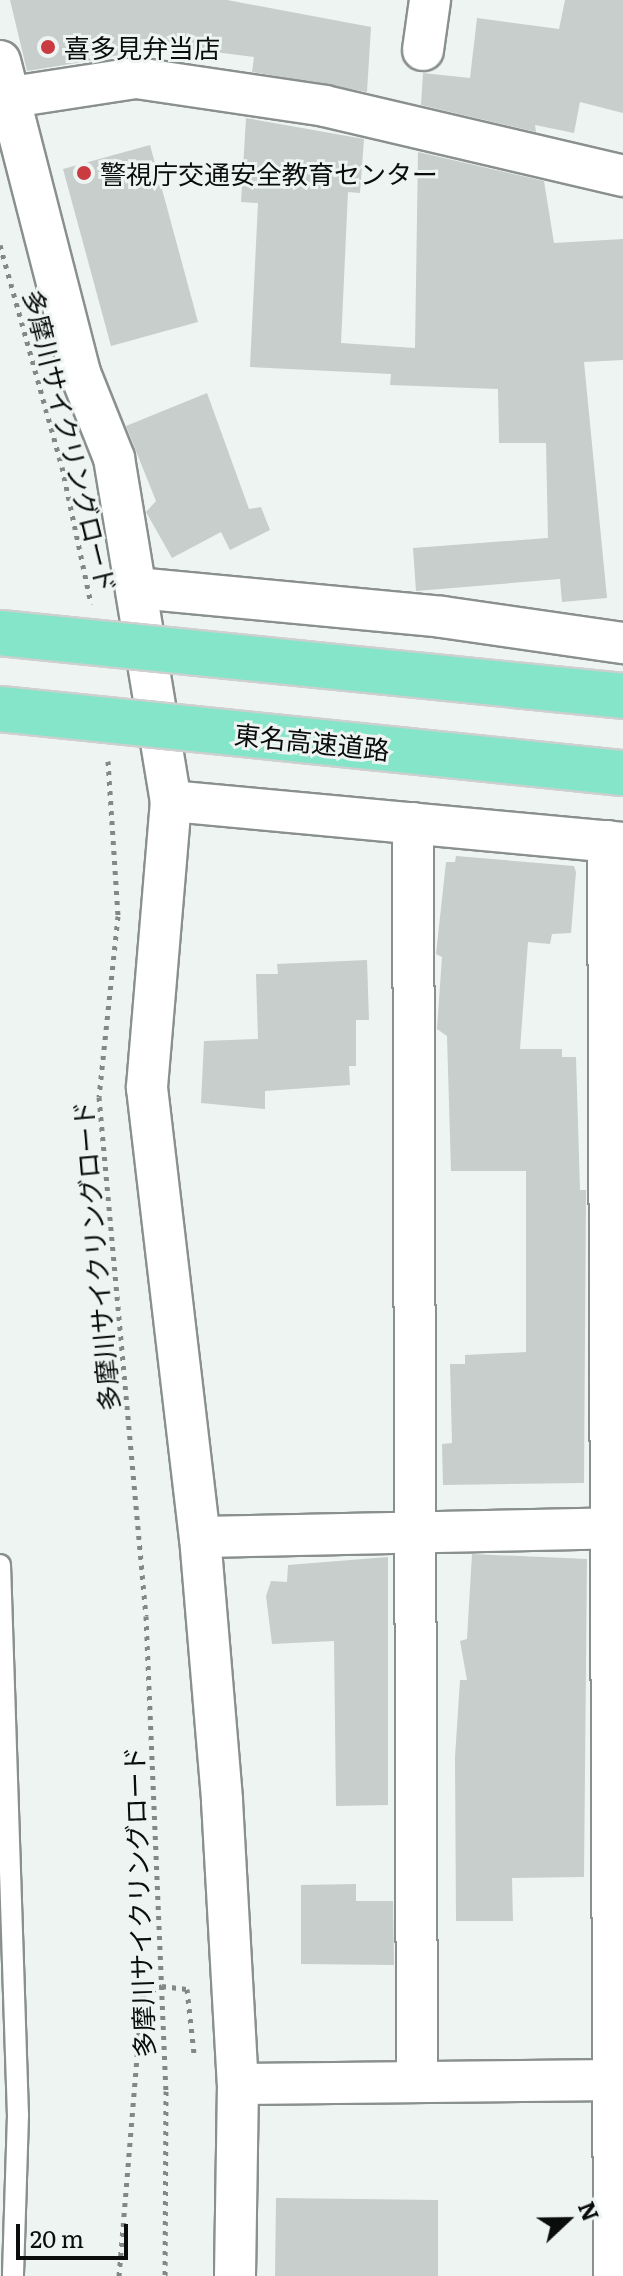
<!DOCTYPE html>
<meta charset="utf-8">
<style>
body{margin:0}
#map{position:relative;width:623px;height:2276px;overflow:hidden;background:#edf4f2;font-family:Literata,"Noto Sans JP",serif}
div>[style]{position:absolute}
.building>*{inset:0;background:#c7cecb}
.path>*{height:5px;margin-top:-2.5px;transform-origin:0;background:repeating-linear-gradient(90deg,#838887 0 4px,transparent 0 10px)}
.roads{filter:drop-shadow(2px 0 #8a908e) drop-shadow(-2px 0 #8a908e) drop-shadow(0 2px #8a908e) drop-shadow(0 -2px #8a908e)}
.service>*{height:20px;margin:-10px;padding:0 10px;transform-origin:10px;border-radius:10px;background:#fff}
.minor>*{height:40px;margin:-20px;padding:0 20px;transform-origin:20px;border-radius:20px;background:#fff}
.bridges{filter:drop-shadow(2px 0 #cecfcf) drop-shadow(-2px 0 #cecfcf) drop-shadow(0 2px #cecfcf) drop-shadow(0 -2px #cecfcf)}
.motorway-bridge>*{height:44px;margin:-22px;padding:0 22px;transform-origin:22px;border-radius:22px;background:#85e5c8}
.dots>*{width:22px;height:22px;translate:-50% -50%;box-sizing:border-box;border:4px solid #edf4f2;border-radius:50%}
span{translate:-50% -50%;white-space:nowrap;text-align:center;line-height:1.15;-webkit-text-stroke:6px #edf4f2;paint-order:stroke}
.poi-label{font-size:26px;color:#0b0d0d}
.left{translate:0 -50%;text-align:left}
.street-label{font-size:26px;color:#0b0d0d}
.north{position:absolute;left:527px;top:2180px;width:80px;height:80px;-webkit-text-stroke:6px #edf4f2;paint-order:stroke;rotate:68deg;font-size:22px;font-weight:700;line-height:32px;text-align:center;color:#0b0d0d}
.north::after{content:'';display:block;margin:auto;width:28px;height:36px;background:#0b0d0d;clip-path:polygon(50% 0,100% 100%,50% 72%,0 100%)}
.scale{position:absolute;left:16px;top:2224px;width:112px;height:36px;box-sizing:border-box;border:4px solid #0b0d0d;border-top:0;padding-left:10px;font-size:24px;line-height:28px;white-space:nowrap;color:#0b0d0d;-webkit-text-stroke:6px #edf4f2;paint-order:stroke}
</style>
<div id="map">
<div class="building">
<div style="clip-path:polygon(10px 0,227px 0,371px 27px,367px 92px,252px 72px,254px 57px,175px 47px,27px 71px)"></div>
<div style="clip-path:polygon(565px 0,623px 0,623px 113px,580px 102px,574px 133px,535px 125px,536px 132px,421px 105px,423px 73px,470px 78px,477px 18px,559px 29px)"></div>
<div style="clip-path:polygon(246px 118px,364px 139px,360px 193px,348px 192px,341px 343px,415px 348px,418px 152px,544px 181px,554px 243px,623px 239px,623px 360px,584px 362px,607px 598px,562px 602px,560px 579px,416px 591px,413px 548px,548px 538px,546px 443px,499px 443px,498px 389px,390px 385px,391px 374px,250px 367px,258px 203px,241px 202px)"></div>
<div style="clip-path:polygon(150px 145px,198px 322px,111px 346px,63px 169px)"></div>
<div style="clip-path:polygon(207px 393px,249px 509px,261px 507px,270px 530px,230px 550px,221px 532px,172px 558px,146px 512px,156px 501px,126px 426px)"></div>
<div style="clip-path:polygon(456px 856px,574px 866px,576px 872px,571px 933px,552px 934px,550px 944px,528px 942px,520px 1049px,562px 1049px,562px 1057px,576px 1057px,580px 1190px,586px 1190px,584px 1483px,443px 1485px,442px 1444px,452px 1443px,450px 1364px,465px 1364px,465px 1355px,526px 1352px,526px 1171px,451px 1171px,447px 1036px,437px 1029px,442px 957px,436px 954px,446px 862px,455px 862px)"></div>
<div style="clip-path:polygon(367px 960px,369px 1020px,356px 1020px,356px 1066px,349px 1066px,350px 1085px,265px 1091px,265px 1109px,201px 1103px,204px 1041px,258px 1039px,256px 974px,278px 974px,277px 964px)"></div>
<div style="clip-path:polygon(472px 1554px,587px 1559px,584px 1877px,512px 1878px,513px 1921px,456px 1921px,455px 1757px,460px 1680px,467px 1680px,460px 1641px,467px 1639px)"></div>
<div style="clip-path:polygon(388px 1557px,388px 1805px,336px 1806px,334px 1641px,272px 1644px,266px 1596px,271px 1581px,287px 1582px,288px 1565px)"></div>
<div style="clip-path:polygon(356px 1884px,356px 1901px,393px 1901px,394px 1965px,301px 1964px,301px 1885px)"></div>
<div style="clip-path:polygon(276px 2198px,438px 2200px,438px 2276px,275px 2276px)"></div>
</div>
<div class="path">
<div style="left:0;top:245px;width:230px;rotate:74.4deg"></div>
<div style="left:62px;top:467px;width:140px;rotate:78deg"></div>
<div style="left:108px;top:761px;width:155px;rotate:86.3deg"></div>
<div style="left:118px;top:916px;width:182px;rotate:96deg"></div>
<div style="left:99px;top:1097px;width:521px;rotate:84.83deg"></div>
<div style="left:146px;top:1616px;width:475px;rotate:87.6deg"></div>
<div style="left:166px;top:2091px;width:185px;rotate:90.3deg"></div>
<div style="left:119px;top:2276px;width:282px;rotate:-85.3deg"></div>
<div style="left:142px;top:1995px;width:22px;rotate:-24deg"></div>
<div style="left:162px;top:1986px;width:25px;rotate:7deg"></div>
<div style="left:187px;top:1989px;width:64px;rotate:83.8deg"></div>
</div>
<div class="roads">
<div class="service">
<div style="left:0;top:1565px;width:550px;rotate:88.13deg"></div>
<div style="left:18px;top:2115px;width:161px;rotate:91.8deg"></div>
</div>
<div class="minor">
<div style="left:423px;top:50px;width:50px;rotate:-82deg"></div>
<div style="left:0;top:61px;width:322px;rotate:75.6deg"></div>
<div style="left:80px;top:373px;width:92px;rotate:68.2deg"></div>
<div style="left:114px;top:458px;width:348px;rotate:80.6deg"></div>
<div style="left:171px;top:801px;width:288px;rotate:94.8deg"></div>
<div style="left:147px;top:1088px;width:452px;rotate:83.3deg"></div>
<div style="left:200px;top:1537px;width:265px;rotate:85.2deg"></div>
<div style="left:222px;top:1801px;width:283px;rotate:86.8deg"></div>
<div style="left:238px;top:2084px;width:192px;rotate:90.9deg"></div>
<div style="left:12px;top:97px;width:125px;rotate:-8.7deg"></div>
<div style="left:136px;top:78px;width:191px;rotate:8.4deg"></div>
<div style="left:325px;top:106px;width:306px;rotate:13.2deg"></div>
<div style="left:137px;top:588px;width:306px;rotate:5.4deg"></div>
<div style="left:442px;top:617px;width:183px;rotate:8.2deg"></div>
<div style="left:171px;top:801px;width:454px;rotate:5.3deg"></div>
<div style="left:413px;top:823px;width:1258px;rotate:89.82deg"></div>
<div style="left:608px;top:841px;width:1435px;rotate:89.76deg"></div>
<div style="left:200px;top:1537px;width:423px;rotate:-1.2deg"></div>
<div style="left:238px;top:2084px;width:385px;rotate:-0.6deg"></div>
</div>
</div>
<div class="bridges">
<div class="motorway-bridge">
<div style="left:0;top:633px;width:626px;rotate:5.77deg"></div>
<div style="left:0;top:709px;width:626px;rotate:5.87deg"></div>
</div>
</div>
<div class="dots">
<div style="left:48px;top:47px;background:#c93a41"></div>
<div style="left:84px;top:173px;background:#c93a41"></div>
</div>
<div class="poi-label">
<span class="left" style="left:64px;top:47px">喜多見弁当店</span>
<span class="left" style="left:100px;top:173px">警視庁交通安全教育センター</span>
</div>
<div class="street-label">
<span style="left:71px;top:441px;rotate:76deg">多摩川サイクリングロード</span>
<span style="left:312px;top:741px;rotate:6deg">東名高速道路</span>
<span style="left:95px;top:1256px;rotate:-95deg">多摩川サイクリングロード</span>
<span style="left:138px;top:1902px;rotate:-92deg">多摩川サイクリングロード</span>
</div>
<div class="north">N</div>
<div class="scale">20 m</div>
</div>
